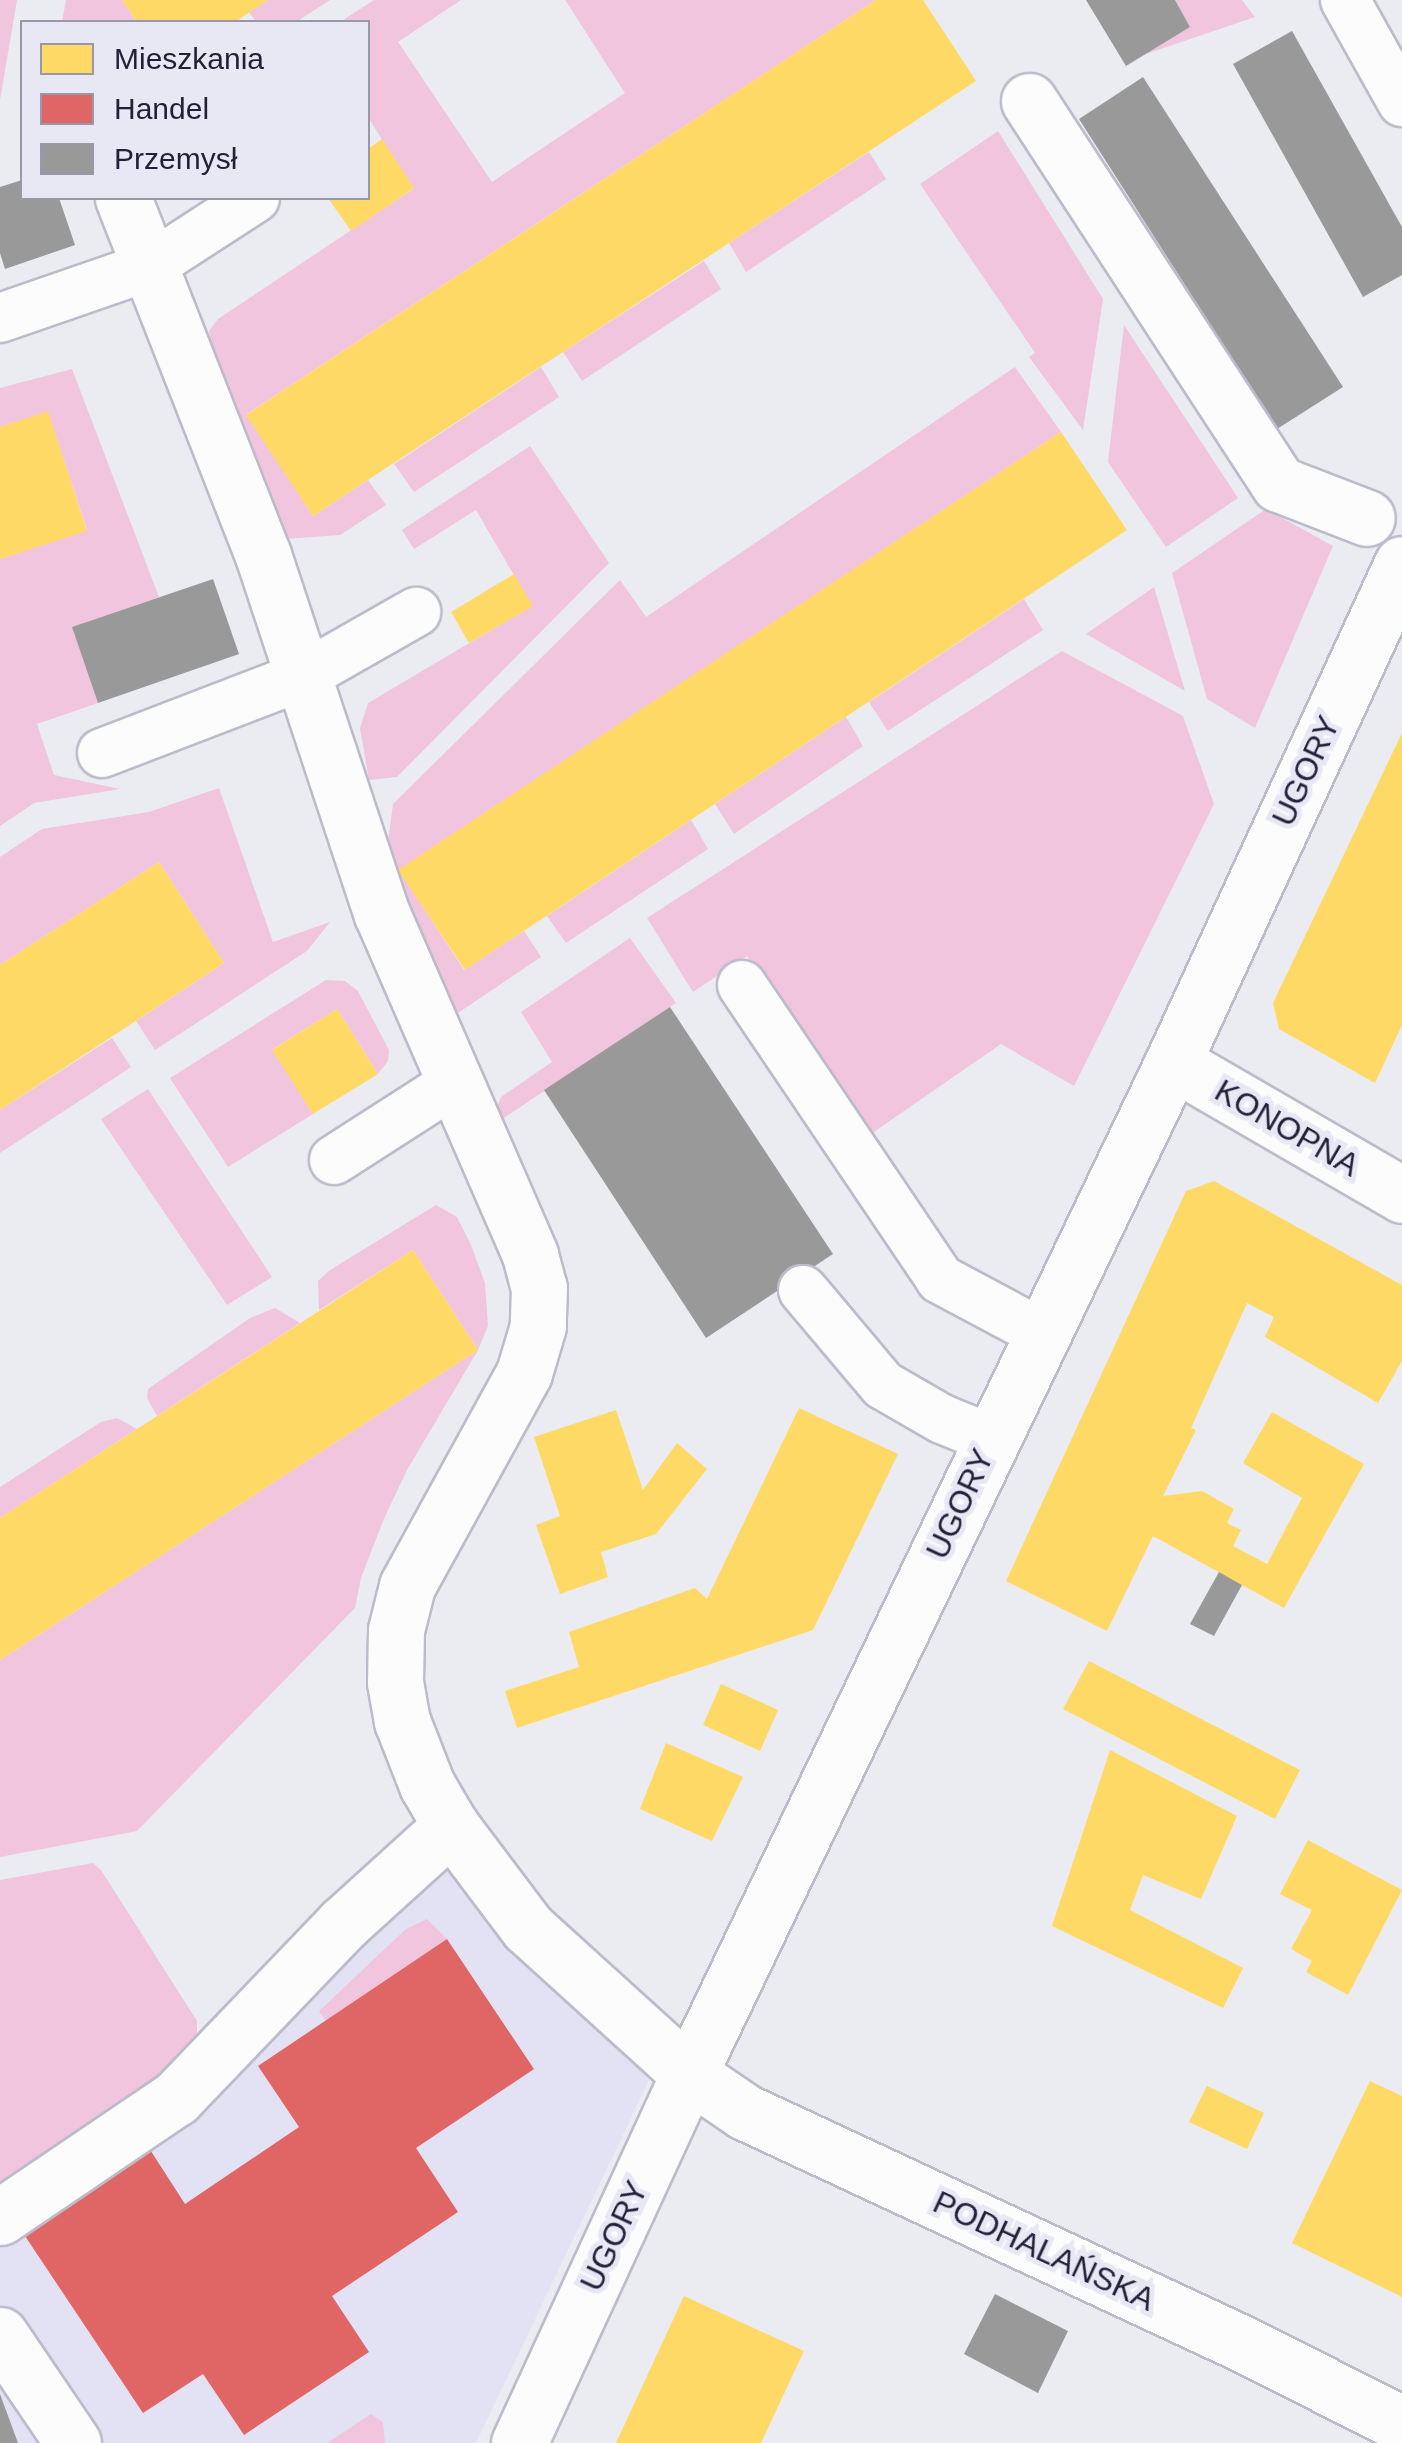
<!DOCTYPE html>
<meta charset="utf-8">
<style>
body{margin:0}
#map{position:relative;width:1402px;height:2443px;overflow:hidden;background:#ebebf2;font-family:Helvetica,sans-serif}
div>[style]{position:absolute}
.built>*{inset:0;background:#e3e2f5}
.green>*{inset:0;background:#f1c5de}
.homes>*{inset:0;background:#ffd966}
.shops>*{inset:0;background:#e06666}
.industry>*{inset:0;background:#999}
.roads{filter:drop-shadow(2px 0 #bcbbca) drop-shadow(-2px 0 #bcbbca) drop-shadow(0 2px #bcbbca) drop-shadow(0 -2px #bcbbca)}
.lane>*{height:48px;margin:-24px;padding:0 24px;transform-origin:24px;border-radius:24px;background:#fcfcfd}
.street>*{height:55px;margin:-27.5px;padding:0 27.5px;transform-origin:27.5px;border-radius:27.5px;background:#fcfcfd}
span{translate:-50% -50%;white-space:nowrap;text-align:center;line-height:1.15;-webkit-text-stroke:10px #e8e8f5;paint-order:stroke}
.street-label{font-size:32px;color:#221f37}
.legend{position:absolute;left:20px;top:20px;width:350px;height:180px;box-sizing:border-box;background:#e8e8f5;border:2px solid #9998a9;margin:0;padding:12px 18px;list-style:none;font-size:30px;color:#221f37}
.legend li{display:flex;align-items:center;gap:20px;height:50px}
.legend b{width:50px;border:2px solid #9998a9}
</style>
<div id="map">
<div class="built">
<div style="clip-path:polygon(451px 1826px,653px 2072px,476px 2443px,73px 2443px,0 2335px,0 2217px)"></div>
<div style="clip-path:polygon(0 2378px,44px 2443px,0 2443px)"></div>
</div>
<div class="green">
<div style="clip-path:polygon(0 0,17px 0,0 100px)"></div>
<div style="clip-path:polygon(66px 0,122px 0,137px 22px,62px 22px)"></div>
<div style="clip-path:polygon(268px 0,330px 0,296px 22px,256px 22px,249px 12px)"></div>
<div style="clip-path:polygon(374px 0,461px 0,398px 42px,492px 182px,625px 93px,565px 0,876px 0,247px 414px,313px 516px,368px 480px,386px 505px,340px 535px,285px 539px,211px 345px,209px 331px,218px 319px,413px 189px,368px 117px,368px 22px,340px 22px)"></div>
<div style="clip-path:polygon(1175px 0,1242px 0,1255px 17px,1143px 55px,1190px 27px)"></div>
<div style="clip-path:polygon(998px 131px,1103px 299px,1083px 430px,1029px 357px,1035px 353px,920px 184px)"></div>
<div style="clip-path:polygon(869px 152px,886px 179px,746px 272px,729px 243px)"></div>
<div style="clip-path:polygon(704px 261px,721px 289px,582px 381px,563px 352px)"></div>
<div style="clip-path:polygon(1124px 325px,1238px 498px,1166px 547px,1108px 462px)"></div>
<div style="clip-path:polygon(541px 367px,559px 397px,414px 492px,394px 464px)"></div>
<div style="clip-path:polygon(1015px 367px,1061px 432px,399px 870px,464px 970px,524px 931px,541px 957px,455px 1015px,387px 850px,393px 804px,620px 580px,646px 617px)"></div>
<div style="clip-path:polygon(72px 369px,159px 597px,73px 627px,98px 703px,37px 724px,54px 775px,120px 789px,34px 803px,0 826px,0 559px,87px 530px,48px 412px,0 427px,0 388px)"></div>
<div style="clip-path:polygon(530px 446px,609px 563px,397px 777px,369px 780px,360px 728px,368px 703px,532px 606px,476px 510px,414px 549px,402px 530px)"></div>
<div style="clip-path:polygon(1266px 509px,1333px 546px,1255px 728px,1207px 699px,1172px 573px)"></div>
<div style="clip-path:polygon(1154px 587px,1185px 691px,1086px 634px)"></div>
<div style="clip-path:polygon(1024px 599px,1043px 630px,888px 731px,869px 702px)"></div>
<div style="clip-path:polygon(1062px 651px,1183px 716px,1214px 804px,1074px 1086px,1001px 1044px,868px 1136px,747px 956px,693px 992px,647px 918px)"></div>
<div style="clip-path:polygon(846px 717px,863px 746px,734px 834px,715px 804px)"></div>
<div style="clip-path:polygon(219px 788px,273px 942px,330px 922px,307px 951px,155px 1050px,136px 1021px,224px 963px,159px 862px,0 965px,0 857px,42px 829px,149px 812px)"></div>
<div style="clip-path:polygon(691px 820px,708px 849px,566px 943px,547px 916px)"></div>
<div style="clip-path:polygon(630px 938px,676px 1003px,504px 1118px,496px 1109px,501px 1097px,552px 1062px,521px 1012px)"></div>
<div style="clip-path:polygon(326px 980px,345px 981px,358px 991px,389px 1050px,388px 1061px,378px 1074px,337px 1009px,273px 1049px,313px 1114px,228px 1167px,170px 1078px)"></div>
<div style="clip-path:polygon(112px 1038px,131px 1067px,0 1153px,0 1110px)"></div>
<div style="clip-path:polygon(148px 1089px,272px 1277px,227px 1305px,101px 1119px)"></div>
<div style="clip-path:polygon(436px 1205px,457px 1217px,471px 1245px,485px 1283px,488px 1326px,478px 1350px,407px 1470px,383px 1521px,361px 1578px,355px 1608px,137px 1831px,0 1857px,0 1660px,478px 1350px,413px 1250px,319px 1310px,318px 1281px,330px 1270px)"></div>
<div style="clip-path:polygon(275px 1308px,300px 1323px,157px 1416px,147px 1398px,148px 1389px,250px 1318px)"></div>
<div style="clip-path:polygon(117px 1418px,137px 1429px,0 1518px,0 1487px,101px 1422px)"></div>
<div style="clip-path:polygon(93px 1863px,101px 1870px,197px 2021px,197px 2045px,179px 2069px,0 2191px,0 1880px)"></div>
<div style="clip-path:polygon(427px 1919px,447px 1939px,326px 2021px,319px 2011px,406px 1929px)"></div>
<div style="clip-path:polygon(371px 2414px,383px 2422px,385px 2443px,327px 2443px)"></div>
</div>
<div class="homes">
<div style="clip-path:polygon(122px 0,268px 0,235px 22px,137px 22px)"></div>
<div style="clip-path:polygon(876px 0,923px 0,976px 81px,313px 516px,246px 415px)"></div>
<div style="clip-path:polygon(382px 139px,414px 188px,351px 231px,328px 198px,368px 198px,368px 149px)"></div>
<div style="clip-path:polygon(48px 411px,87px 531px,0 559px,0 427px)"></div>
<div style="clip-path:polygon(1061px 432px,1127px 530px,465px 970px,398px 870px)"></div>
<div style="clip-path:polygon(514px 574px,533px 606px,469px 643px,451px 612px)"></div>
<div style="clip-path:polygon(1402px 733px,1402px 1025px,1375px 1083px,1279px 1029px,1273px 1003px)"></div>
<div style="clip-path:polygon(159px 862px,224px 963px,0 1110px,0 965px)"></div>
<div style="clip-path:polygon(337px 1009px,378px 1074px,313px 1114px,272px 1050px)"></div>
<div style="clip-path:polygon(1214px 1181px,1402px 1285px,1402px 1361px,1378px 1403px,1265px 1337px,1274px 1317px,1247px 1303px,1191px 1428px,1196px 1430px,1163px 1496px,1202px 1491px,1234px 1509px,1227px 1523px,1241px 1530px,1233px 1546px,1267px 1564px,1302px 1498px,1243px 1463px,1272px 1412px,1364px 1464px,1284px 1608px,1153px 1536px,1107px 1631px,1006px 1581px,1186px 1191px)"></div>
<div style="clip-path:polygon(413px 1250px,478px 1350px,0 1660px,0 1518px)"></div>
<div style="clip-path:polygon(799px 1408px,898px 1454px,813px 1630px,517px 1728px,505px 1691px,579px 1667px,569px 1632px,695px 1588px,707px 1599px)"></div>
<div style="clip-path:polygon(616px 1410px,643px 1490px,677px 1443px,707px 1469px,656px 1534px,601px 1552px,608px 1577px,560px 1594px,536px 1525px,560px 1516px,534px 1437px)"></div>
<div style="clip-path:polygon(1089px 1661px,1300px 1770px,1275px 1819px,1063px 1709px)"></div>
<div style="clip-path:polygon(721px 1684px,778px 1710px,760px 1751px,703px 1725px)"></div>
<div style="clip-path:polygon(666px 1743px,743px 1777px,712px 1841px,640px 1809px)"></div>
<div style="clip-path:polygon(1110px 1750px,1237px 1816px,1201px 1899px,1143px 1875px,1130px 1910px,1243px 1968px,1223px 2008px,1052px 1926px)"></div>
<div style="clip-path:polygon(1308px 1840px,1402px 1890px,1348px 1995px,1306px 1972px,1312px 1961px,1291px 1949px,1312px 1910px,1280px 1894px)"></div>
<div style="clip-path:polygon(1370px 2081px,1402px 2096px,1402px 2297px,1292px 2243px)"></div>
<div style="clip-path:polygon(1207px 2086px,1264px 2113px,1247px 2149px,1189px 2122px)"></div>
<div style="clip-path:polygon(684px 2296px,804px 2351px,761px 2443px,616px 2443px)"></div>
</div>
<div class="shops">
<div style="clip-path:polygon(447px 1939px,534px 2069px,416px 2148px,458px 2212px,332px 2296px,369px 2352px,244px 2435px,203px 2374px,143px 2413px,21px 2230px,147px 2145px,185px 2204px,299px 2127px,258px 2066px)"></div>
</div>
<div class="industry">
<div style="clip-path:polygon(1086px 0,1175px 0,1190px 27px,1126px 66px)"></div>
<div style="clip-path:polygon(1292px 31px,1402px 227px,1402px 275px,1363px 297px,1233px 64px)"></div>
<div style="clip-path:polygon(1143px 77px,1343px 387px,1277px 429px,1079px 119px)"></div>
<div style="clip-path:polygon(22px 180px,22px 198px,59px 198px,75px 245px,5px 269px,0 253px,0 187px)"></div>
<div style="clip-path:polygon(213px 579px,239px 654px,98px 703px,72px 627px)"></div>
<div style="clip-path:polygon(670px 1007px,833px 1254px,706px 1338px,544px 1090px)"></div>
<div style="clip-path:polygon(1219px 1572px,1242px 1585px,1214px 1636px,1190px 1624px)"></div>
<div style="clip-path:polygon(995px 2294px,1068px 2331px,1038px 2393px,964px 2354px)"></div>
<div style="clip-path:polygon(0 2394px,18px 2443px,0 2443px)"></div>
</div>
<div class="roads">
<div class="lane">
<div style="left:1345px;top:0;width:117px;rotate:60.8deg"></div>
<div style="left:0;top:318px;width:159px;rotate:-19.1deg"></div>
<div style="left:150px;top:266px;width:125px;rotate:-32.9deg"></div>
<div style="left:102px;top:753px;width:217px;rotate:-21deg"></div>
<div style="left:305px;top:675px;width:128px;rotate:-29.6deg"></div>
<div style="left:742px;top:985px;width:354px;rotate:56deg"></div>
<div style="left:940px;top:1279px;width:115px;rotate:28.1deg"></div>
<div style="left:334px;top:1160px;width:143px;rotate:-32.7deg"></div>
<div style="left:803px;top:1290px;width:124px;rotate:49.9deg"></div>
<div style="left:883px;top:1385px;width:68px;rotate:30deg"></div>
<div style="left:942px;top:1419px;width:53px;rotate:22.2deg"></div>
</div>
<div class="street">
<div style="left:1029px;top:101px;width:457px;rotate:56.9deg"></div>
<div style="left:1279px;top:484px;width:94px;rotate:21.1deg"></div>
<div style="left:123px;top:198px;width:383px;rotate:68.6deg"></div>
<div style="left:263px;top:555px;width:378px;rotate:71.7deg"></div>
<div style="left:382px;top:914px;width:372px;rotate:66.5deg"></div>
<div style="left:530px;top:1255px;width:34px;rotate:75deg"></div>
<div style="left:539px;top:1288px;width:38px;rotate:92deg"></div>
<div style="left:538px;top:1326px;width:49px;rotate:106.6deg"></div>
<div style="left:524px;top:1373px;width:243px;rotate:118.8deg"></div>
<div style="left:407px;top:1586px;width:45px;rotate:104deg"></div>
<div style="left:396px;top:1630px;width:52px;rotate:91.1deg"></div>
<div style="left:395px;top:1682px;width:40px;rotate:80deg"></div>
<div style="left:402px;top:1721px;width:69px;rotate:68.7deg"></div>
<div style="left:427px;top:1785px;width:48px;rotate:59.7deg"></div>
<div style="left:451px;top:1826px;width:128px;rotate:53deg"></div>
<div style="left:528px;top:1928px;width:217px;rotate:42.2deg"></div>
<div style="left:689px;top:2074px;width:68px;rotate:34.2deg"></div>
<div style="left:745px;top:2112px;width:545px;rotate:24.97deg"></div>
<div style="left:1239px;top:2342px;width:182px;rotate:26.7deg"></div>
<div style="left:1173px;top:1062px;width:265px;rotate:30.1deg"></div>
<div style="left:0;top:2217px;width:212px;rotate:-34.1deg"></div>
<div style="left:176px;top:2098px;width:241px;rotate:-46.2deg"></div>
<div style="left:343px;top:1924px;width:146px;rotate:-42.2deg"></div>
<div style="left:0;top:2335px;width:130px;rotate:55.9deg"></div>
<div style="left:519px;top:2443px;width:406px;rotate:-65.3deg"></div>
<div style="left:689px;top:2074px;width:1122px;rotate:-64.44deg"></div>
<div style="left:1173px;top:1062px;width:548px;rotate:-65.31deg"></div>
</div>
</div>
<div class="street-label">
<span style="left:1306px;top:771px;rotate:-65deg">UGORY</span>
<span style="left:1287px;top:1128px;rotate:30deg">KONOPNA</span>
<span style="left:960px;top:1504px;rotate:-65deg">UGORY</span>
<span style="left:614px;top:2236px;rotate:-65deg">UGORY</span>
<span style="left:1044px;top:2251px;rotate:25deg">PODHALAŃSKA</span>
</div>
<ul class="legend">
<li><b style="height:28px;background:#ffd966"></b>Mieszkania</li>
<li><b style="height:28px;background:#e06666"></b>Handel</li>
<li><b style="height:28px;background:#999"></b>Przemysł</li>
</ul>
</div>
